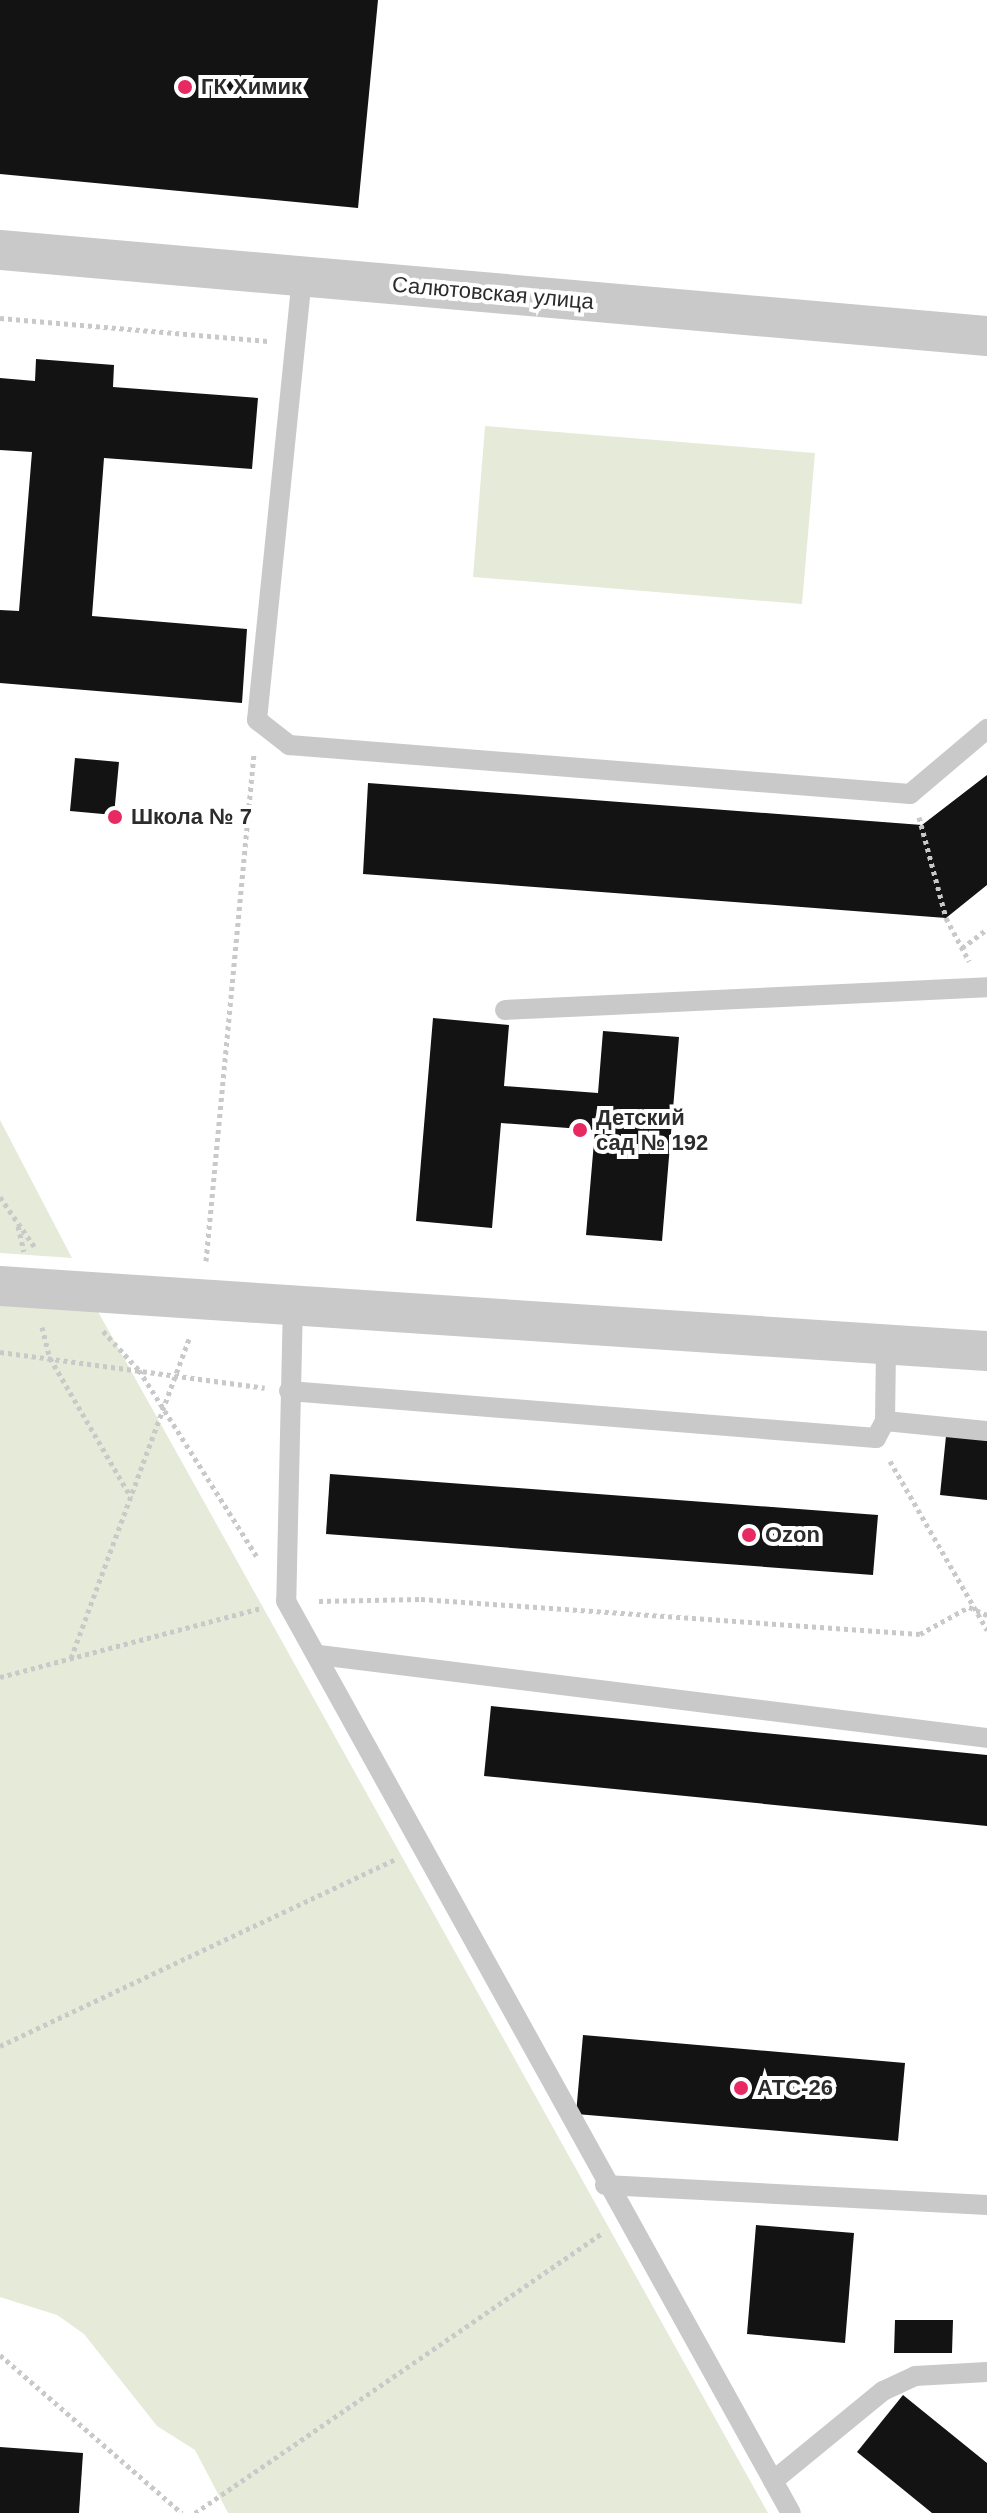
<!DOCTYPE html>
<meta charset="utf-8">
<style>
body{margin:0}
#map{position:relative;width:987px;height:2513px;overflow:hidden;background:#fff;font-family:Arial,sans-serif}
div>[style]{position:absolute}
.green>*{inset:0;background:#e6ebd9}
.building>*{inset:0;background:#131313}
.path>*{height:5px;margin-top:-2.5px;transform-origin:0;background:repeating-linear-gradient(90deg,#c9c9c9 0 4px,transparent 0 8px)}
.lane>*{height:20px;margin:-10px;padding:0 10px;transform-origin:10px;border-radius:10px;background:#c9c9c9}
.street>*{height:40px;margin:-20px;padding:0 20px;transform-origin:20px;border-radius:20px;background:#c9c9c9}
.dots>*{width:22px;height:22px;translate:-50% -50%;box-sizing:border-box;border:4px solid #fff;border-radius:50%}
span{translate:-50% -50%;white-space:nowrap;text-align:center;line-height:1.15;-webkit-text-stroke:8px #fff;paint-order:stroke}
.poi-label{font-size:22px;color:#2c2c2c;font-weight:700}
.left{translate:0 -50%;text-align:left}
.street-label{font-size:22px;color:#2c2c2c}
</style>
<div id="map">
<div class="green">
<div style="clip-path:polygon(485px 426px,815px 453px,802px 604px,473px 577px)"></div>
<div style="clip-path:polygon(0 1120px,72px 1258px,0 1253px)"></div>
<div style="clip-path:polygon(0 1302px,96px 1308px,768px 2513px,228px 2513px,195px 2450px,157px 2426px,84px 2334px,57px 2315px,0 2297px)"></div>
</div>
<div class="building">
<div style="clip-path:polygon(0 0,378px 0,358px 208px,0 174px)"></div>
<div style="clip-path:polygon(36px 359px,114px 365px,113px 387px,258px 398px,252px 469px,104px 458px,92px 616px,247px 629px,242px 703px,0 683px,0 610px,19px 611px,32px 452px,0 450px,0 378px,35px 381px)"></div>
<div style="clip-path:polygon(75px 758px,119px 762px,114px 815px,70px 811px)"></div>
<div style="clip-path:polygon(987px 775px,987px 885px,946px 918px,363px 874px,368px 783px,922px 825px)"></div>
<div style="clip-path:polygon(433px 1018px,509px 1025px,504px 1086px,598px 1093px,603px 1031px,679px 1037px,662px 1241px,586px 1235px,595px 1130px,501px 1123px,492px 1228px,416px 1221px)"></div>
<div style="clip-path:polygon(946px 1436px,987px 1440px,987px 1500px,940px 1495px)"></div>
<div style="clip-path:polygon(330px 1474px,878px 1515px,873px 1575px,326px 1534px)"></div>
<div style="clip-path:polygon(491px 1706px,987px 1755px,987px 1826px,484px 1776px)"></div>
<div style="clip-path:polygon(583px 2035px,905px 2063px,898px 2141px,576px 2114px)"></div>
<div style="clip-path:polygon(756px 2225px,854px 2233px,845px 2343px,747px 2334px)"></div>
<div style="clip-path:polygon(895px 2320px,953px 2320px,952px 2353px,894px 2353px)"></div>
<div style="clip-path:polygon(903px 2395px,987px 2463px,987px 2513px,932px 2513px,857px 2452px)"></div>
<div style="clip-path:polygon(0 2447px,83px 2453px,79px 2513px,0 2513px)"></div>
</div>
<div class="path">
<div style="left:0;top:318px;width:271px;rotate:4.9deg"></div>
<div style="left:919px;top:817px;width:105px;rotate:75deg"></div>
<div style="left:946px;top:918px;width:49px;rotate:61.9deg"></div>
<div style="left:962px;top:948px;width:31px;rotate:-37deg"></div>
<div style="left:0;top:1197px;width:63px;rotate:55.3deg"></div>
<div style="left:18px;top:1226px;width:26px;rotate:77deg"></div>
<div style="left:206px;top:1261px;width:510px;rotate:-84.6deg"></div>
<div style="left:42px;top:1327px;width:32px;rotate:76deg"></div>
<div style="left:50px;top:1358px;width:161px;rotate:59.8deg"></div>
<div style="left:103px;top:1331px;width:53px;rotate:47.3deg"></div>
<div style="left:139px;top:1370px;width:221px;rotate:57.7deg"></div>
<div style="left:0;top:1352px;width:267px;rotate:7.7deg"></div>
<div style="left:890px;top:1461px;width:195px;rotate:60.1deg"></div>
<div style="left:319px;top:1601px;width:102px;rotate:-1.1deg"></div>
<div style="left:421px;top:1599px;width:500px;rotate:4.01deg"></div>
<div style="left:920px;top:1634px;width:56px;rotate:-28.9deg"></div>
<div style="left:969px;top:1607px;width:20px;rotate:24deg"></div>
<div style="left:71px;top:1658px;width:342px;rotate:-69.7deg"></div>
<div style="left:0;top:1677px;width:271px;rotate:-14.8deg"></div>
<div style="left:0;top:2046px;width:439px;rotate:-25.3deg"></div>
<div style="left:0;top:2355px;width:241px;rotate:41deg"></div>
<div style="left:195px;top:2513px;width:495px;rotate:-34.5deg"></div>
</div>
<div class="lane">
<div style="left:302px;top:277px;width:445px;rotate:95.8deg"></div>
<div style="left:257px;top:720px;width:41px;rotate:38deg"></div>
<div style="left:289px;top:745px;width:623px;rotate:4.51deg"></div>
<div style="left:910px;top:794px;width:101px;rotate:-40.2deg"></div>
<div style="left:505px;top:1010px;width:483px;rotate:-2.7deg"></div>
<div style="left:293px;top:1303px;width:298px;rotate:91.3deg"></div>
<div style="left:286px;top:1601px;width:1042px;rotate:61.03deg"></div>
<div style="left:289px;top:1391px;width:589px;rotate:4.58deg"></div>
<div style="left:876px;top:1438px;width:19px;rotate:-62deg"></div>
<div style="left:885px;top:1421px;width:73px;rotate:-89.2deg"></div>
<div style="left:885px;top:1421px;width:102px;rotate:5.6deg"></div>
<div style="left:319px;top:1655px;width:673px;rotate:7.08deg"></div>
<div style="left:605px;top:2185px;width:383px;rotate:3deg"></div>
<div style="left:773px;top:2481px;width:142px;rotate:-39.3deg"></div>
<div style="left:883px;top:2391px;width:35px;rotate:-25deg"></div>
<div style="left:915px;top:2376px;width:72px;rotate:-3.2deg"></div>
</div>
<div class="street">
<div style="left:0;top:250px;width:991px;rotate:4.98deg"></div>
<div style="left:0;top:1286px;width:989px;rotate:3.77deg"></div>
</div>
<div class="dots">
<div style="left:185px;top:87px;background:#e82a62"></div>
<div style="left:115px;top:817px;background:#e82a62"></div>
<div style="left:580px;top:1130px;background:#e82a62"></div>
<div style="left:749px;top:1535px;background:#e82a62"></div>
<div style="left:741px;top:2088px;background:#e82a62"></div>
</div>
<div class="poi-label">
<span class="left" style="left:201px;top:87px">ГК Химик</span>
<span class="left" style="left:131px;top:817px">Школа № 7</span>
<span class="left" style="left:596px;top:1130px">Детский<br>сад № 192</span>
<span class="left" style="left:765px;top:1535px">Ozon</span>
<span class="left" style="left:757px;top:2088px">АТС-26</span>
</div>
<div class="street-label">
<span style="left:493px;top:293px;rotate:5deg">Салютовская улица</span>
</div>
</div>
